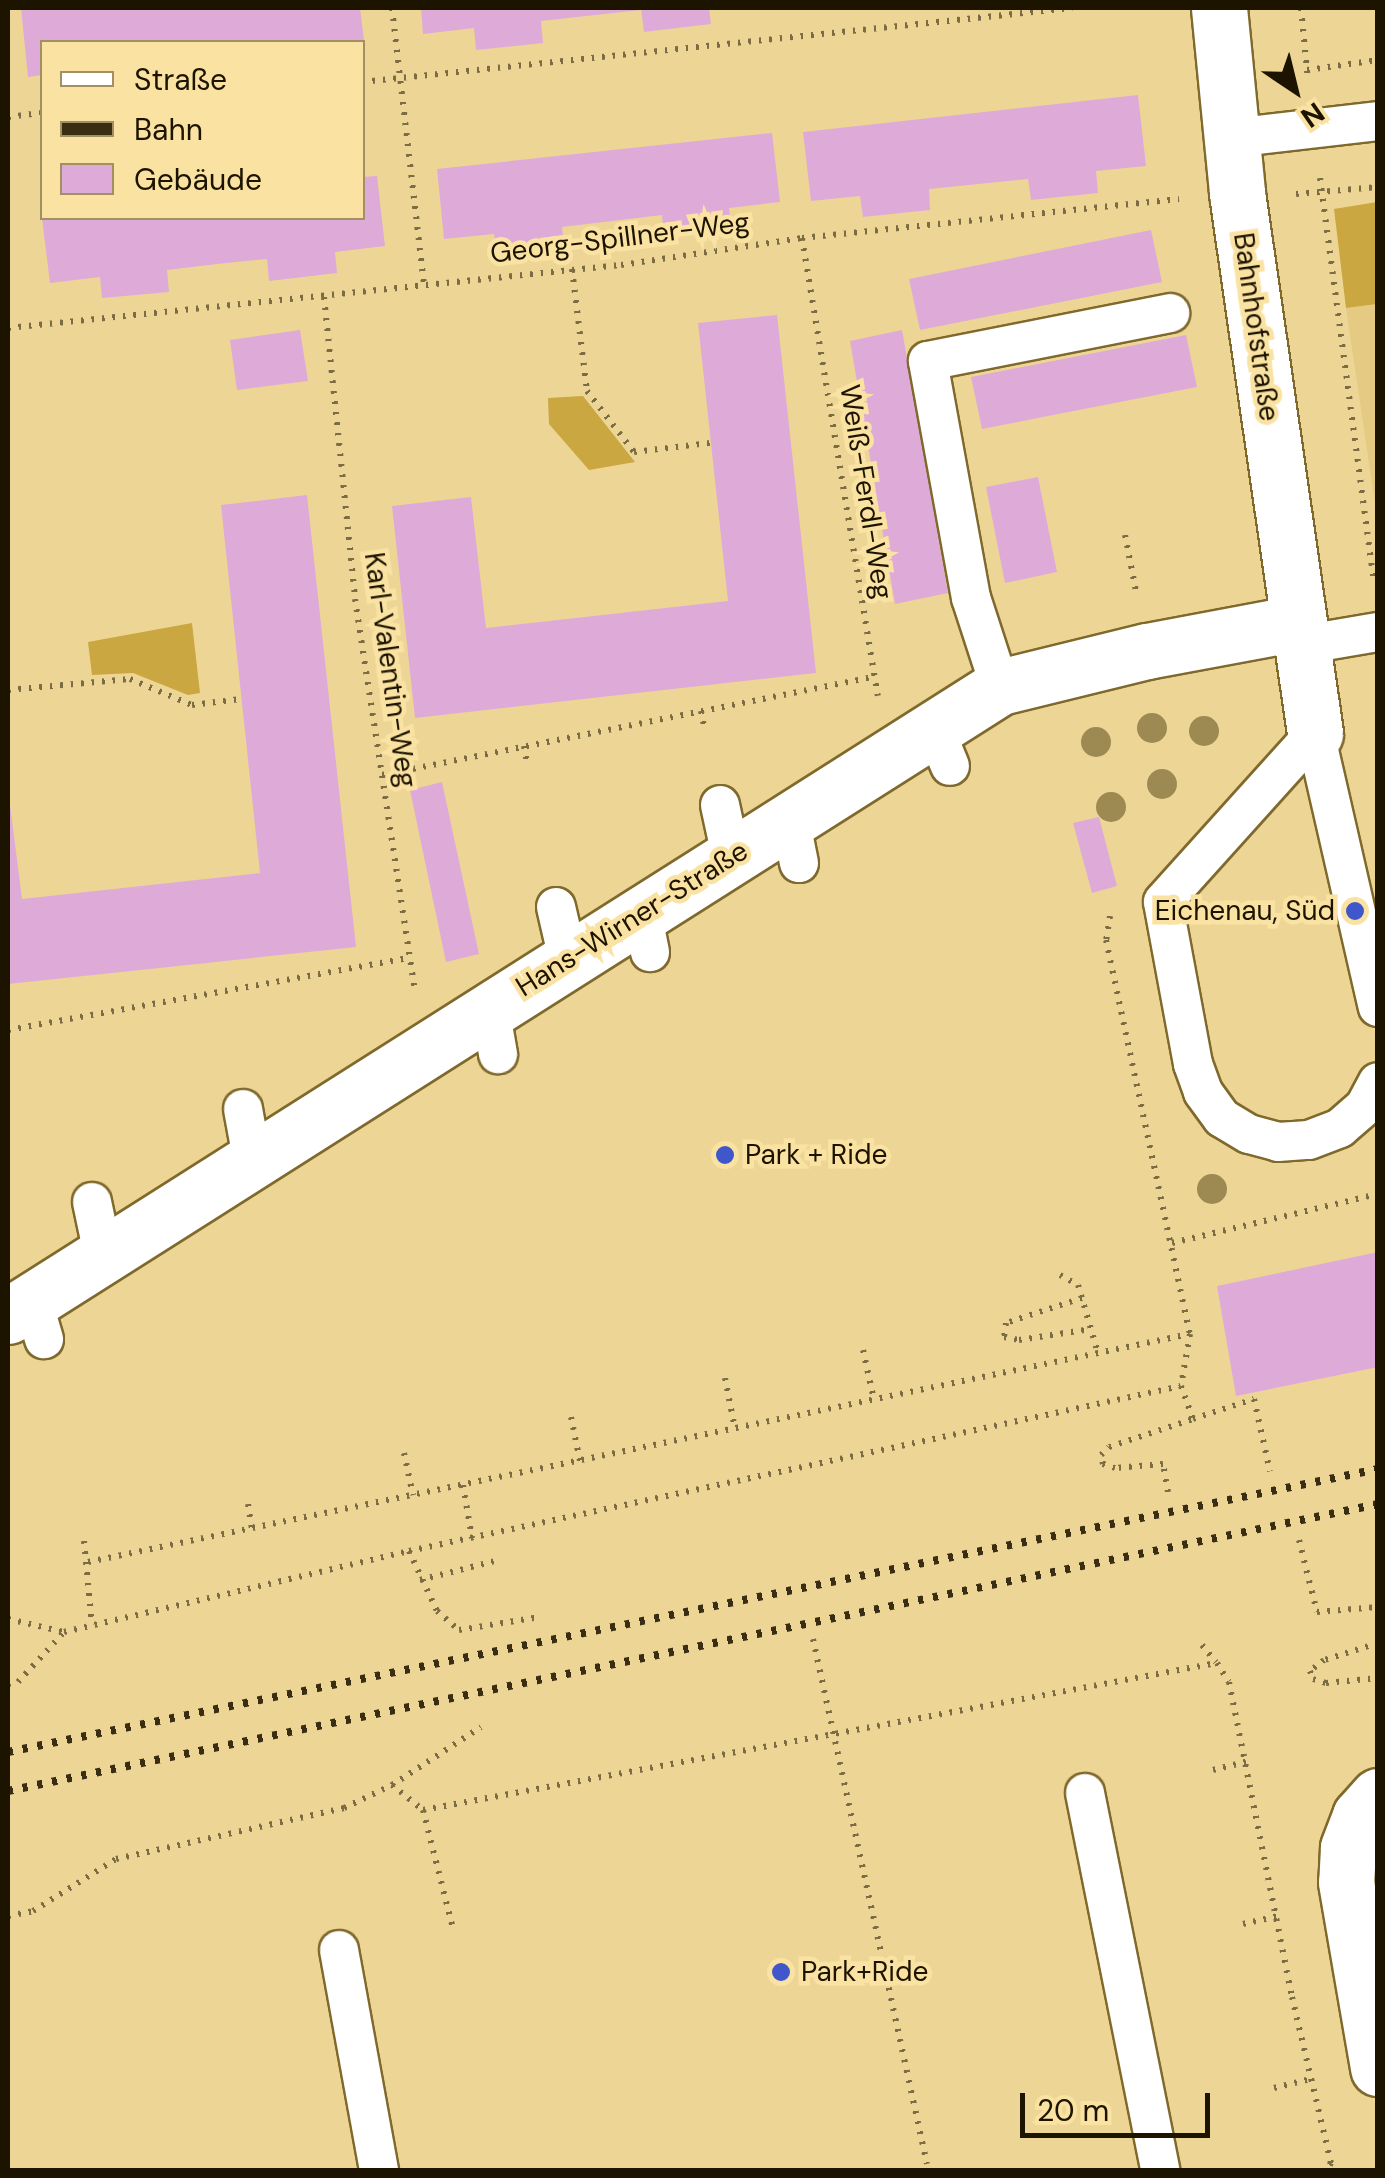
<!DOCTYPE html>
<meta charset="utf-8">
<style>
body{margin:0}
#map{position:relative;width:1385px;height:2178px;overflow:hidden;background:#edd596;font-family:"DM Sans",sans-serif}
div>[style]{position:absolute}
.built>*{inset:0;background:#e4ca83}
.green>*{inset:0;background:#caa741}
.building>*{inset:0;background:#deabd8}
.path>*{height:6px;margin-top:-3px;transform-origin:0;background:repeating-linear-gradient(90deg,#7b6c44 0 2.5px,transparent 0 10.5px)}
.roads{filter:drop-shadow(2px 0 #7f692c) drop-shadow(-2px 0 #7f692c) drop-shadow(0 2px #7f692c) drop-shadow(0 -2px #7f692c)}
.service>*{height:38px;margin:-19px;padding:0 19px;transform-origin:19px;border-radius:19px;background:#fff}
.minor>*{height:55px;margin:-27.5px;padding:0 27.5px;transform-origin:27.5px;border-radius:27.5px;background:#fff}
.rail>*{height:8px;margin-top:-4px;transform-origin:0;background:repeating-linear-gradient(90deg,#392e14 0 5px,transparent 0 15px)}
.trees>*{width:30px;height:30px;margin:-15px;border-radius:50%;background:#9d8952}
.dots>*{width:28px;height:28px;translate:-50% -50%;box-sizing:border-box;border:5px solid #fae2a3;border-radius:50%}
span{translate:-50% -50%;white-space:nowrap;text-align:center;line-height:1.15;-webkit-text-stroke:9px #fae2a3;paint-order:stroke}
.street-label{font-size:28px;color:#1d1400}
.poi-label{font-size:28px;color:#1d1400}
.right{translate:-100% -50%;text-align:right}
.left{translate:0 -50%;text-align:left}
.frame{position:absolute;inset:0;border:10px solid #1d1400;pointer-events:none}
.legend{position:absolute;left:40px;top:40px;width:325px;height:180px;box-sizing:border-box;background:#fae2a3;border:2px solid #a29062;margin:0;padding:12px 18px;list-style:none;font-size:30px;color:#1d1400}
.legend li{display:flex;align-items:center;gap:20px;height:50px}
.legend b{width:50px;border:2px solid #a29062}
.north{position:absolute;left:1245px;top:40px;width:100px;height:100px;-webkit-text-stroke:8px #fae2a3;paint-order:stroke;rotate:145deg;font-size:28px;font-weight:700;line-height:40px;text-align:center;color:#1d1400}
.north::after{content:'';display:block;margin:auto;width:35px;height:45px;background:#1d1400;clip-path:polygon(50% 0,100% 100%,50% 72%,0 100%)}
.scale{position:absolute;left:1020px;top:2093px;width:190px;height:45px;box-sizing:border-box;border:5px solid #1d1400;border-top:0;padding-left:12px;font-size:30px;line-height:35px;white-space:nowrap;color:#1d1400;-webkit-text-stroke:8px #fae2a3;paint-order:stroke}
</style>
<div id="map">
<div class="built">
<div style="clip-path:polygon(1377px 304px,1377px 517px,1346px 308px)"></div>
</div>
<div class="green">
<div style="clip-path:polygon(1377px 202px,1377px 304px,1346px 308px,1334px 209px)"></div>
<div style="clip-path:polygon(583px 396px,635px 462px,589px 470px,549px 424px,548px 398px)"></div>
<div style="clip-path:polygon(192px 623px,200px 693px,188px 695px,133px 673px,92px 675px,88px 642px)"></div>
</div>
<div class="building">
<div style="clip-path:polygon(21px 8px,360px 8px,364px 40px,42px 42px,42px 75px,28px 77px)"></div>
<div style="clip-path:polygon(421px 8px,641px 8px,641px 10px,541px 21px,543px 43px,476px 50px,474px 28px,423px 34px)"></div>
<div style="clip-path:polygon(641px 8px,709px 8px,711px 24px,644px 32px)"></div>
<div style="clip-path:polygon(1138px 95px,1146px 166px,1096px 171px,1098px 193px,1031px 200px,1028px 179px,929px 189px,930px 210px,863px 217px,860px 196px,811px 201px,803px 132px)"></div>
<div style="clip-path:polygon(772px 133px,780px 202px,729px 208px,731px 230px,664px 237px,662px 215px,562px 227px,564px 248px,497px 255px,494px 234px,444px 239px,437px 169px)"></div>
<div style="clip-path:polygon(377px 176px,385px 246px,335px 252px,337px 273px,269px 281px,267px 259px,217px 264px,167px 270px,169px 292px,102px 298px,100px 277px,50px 283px,42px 218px,362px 218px,362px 177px)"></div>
<div style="clip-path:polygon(1151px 230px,1162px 282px,920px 330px,909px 279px)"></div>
<div style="clip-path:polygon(777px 315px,816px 673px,415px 718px,392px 506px,471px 497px,486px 628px,728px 601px,698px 323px)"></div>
<div style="clip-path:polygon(300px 330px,308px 381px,237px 390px,230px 340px)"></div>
<div style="clip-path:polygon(902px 330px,948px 593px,895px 604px,850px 341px)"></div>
<div style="clip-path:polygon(1186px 335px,1197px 387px,982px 429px,971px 377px)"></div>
<div style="clip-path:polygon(1038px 477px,1057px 572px,1005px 583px,986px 487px)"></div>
<div style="clip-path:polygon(307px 495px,356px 947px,8px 984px,8px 789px,22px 899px,260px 873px,221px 505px)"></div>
<div style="clip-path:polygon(442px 782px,479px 954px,446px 962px,410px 790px)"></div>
<div style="clip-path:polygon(1099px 817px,1117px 886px,1092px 893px,1073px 823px)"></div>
<div style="clip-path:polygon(1378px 1252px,1378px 1367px,1236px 1396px,1217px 1286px)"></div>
</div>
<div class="path">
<div style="left:392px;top:8px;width:277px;rotate:83.4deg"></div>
<div style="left:1301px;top:8px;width:73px;rotate:84.5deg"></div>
<div style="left:1307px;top:70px;width:72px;rotate:-8deg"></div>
<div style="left:362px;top:82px;width:714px;rotate:-5.95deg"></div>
<div style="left:8px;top:117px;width:34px;rotate:-7deg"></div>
<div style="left:1320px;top:178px;width:408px;rotate:82.4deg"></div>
<div style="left:1296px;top:194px;width:82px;rotate:-4.9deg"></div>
<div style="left:802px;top:238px;width:464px;rotate:80.6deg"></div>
<div style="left:572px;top:269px;width:123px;rotate:83deg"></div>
<div style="left:587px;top:391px;width:77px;rotate:52.4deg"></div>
<div style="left:634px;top:452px;width:77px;rotate:-6.8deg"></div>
<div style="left:324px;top:297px;width:304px;rotate:84.1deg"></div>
<div style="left:355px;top:599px;width:395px;rotate:81.3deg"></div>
<div style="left:8px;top:328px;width:616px;rotate:-5.87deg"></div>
<div style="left:621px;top:265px;width:183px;rotate:-8.5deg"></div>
<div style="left:802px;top:238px;width:379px;rotate:-5.9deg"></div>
<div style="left:1125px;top:535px;width:57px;rotate:78.9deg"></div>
<div style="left:8px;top:690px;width:122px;rotate:-5.2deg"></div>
<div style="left:130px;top:679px;width:67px;rotate:22.8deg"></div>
<div style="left:192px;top:705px;width:49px;rotate:-7deg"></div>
<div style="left:701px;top:711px;width:15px;rotate:79deg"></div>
<div style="left:524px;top:746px;width:17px;rotate:80deg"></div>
<div style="left:382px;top:775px;width:501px;rotate:-11.29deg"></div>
<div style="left:1110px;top:916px;width:24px;rotate:99deg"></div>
<div style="left:1106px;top:940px;width:403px;rotate:78deg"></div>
<div style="left:1190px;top:1334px;width:53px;rotate:99.8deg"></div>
<div style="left:1181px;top:1386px;width:35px;rotate:70deg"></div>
<div style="left:1193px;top:1419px;width:64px;rotate:-18.2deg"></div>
<div style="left:1254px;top:1399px;width:74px;rotate:77.5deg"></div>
<div style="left:8px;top:1030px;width:408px;rotate:-10.2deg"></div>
<div style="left:1172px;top:1243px;width:212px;rotate:-13.4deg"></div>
<div style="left:1060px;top:1275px;width:21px;rotate:29deg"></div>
<div style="left:1078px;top:1285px;width:71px;rotate:73.6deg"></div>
<div style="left:1082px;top:1298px;width:80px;rotate:161.8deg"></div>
<div style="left:1006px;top:1323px;width:14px;rotate:98deg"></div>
<div style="left:1004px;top:1337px;width:15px;rotate:11deg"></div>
<div style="left:1019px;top:1340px;width:73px;rotate:-8.7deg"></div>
<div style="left:863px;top:1350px;width:51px;rotate:77.6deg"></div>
<div style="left:725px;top:1378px;width:52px;rotate:78.9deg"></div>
<div style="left:571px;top:1417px;width:45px;rotate:78.4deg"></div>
<div style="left:404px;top:1453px;width:43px;rotate:77.9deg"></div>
<div style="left:463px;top:1485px;width:54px;rotate:80.4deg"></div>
<div style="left:1168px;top:1492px;width:28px;rotate:-100deg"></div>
<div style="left:1163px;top:1464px;width:48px;rotate:175.2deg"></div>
<div style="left:1115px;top:1468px;width:13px;rotate:-162deg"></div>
<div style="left:1103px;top:1464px;width:9px;rotate:-103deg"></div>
<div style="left:1101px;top:1455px;width:11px;rotate:-45deg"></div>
<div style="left:1109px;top:1447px;width:89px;rotate:-18.4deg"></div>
<div style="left:248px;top:1504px;width:24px;rotate:81deg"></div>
<div style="left:1299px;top:1540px;width:74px;rotate:76deg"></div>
<div style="left:1317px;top:1612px;width:61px;rotate:-4.7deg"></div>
<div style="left:84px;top:1541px;width:84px;rotate:84.6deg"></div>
<div style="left:409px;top:1551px;width:66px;rotate:65deg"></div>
<div style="left:437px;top:1611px;width:29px;rotate:41deg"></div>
<div style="left:459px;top:1630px;width:82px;rotate:-9.1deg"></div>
<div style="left:88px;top:1562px;width:1125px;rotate:-11.69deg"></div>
<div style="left:420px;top:1580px;width:81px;rotate:-14.2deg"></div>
<div style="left:8px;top:1619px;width:57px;rotate:13.1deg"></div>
<div style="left:813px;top:1639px;width:537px;rotate:77.75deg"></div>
<div style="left:1378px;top:1643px;width:57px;rotate:162.5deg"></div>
<div style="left:1324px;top:1660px;width:18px;rotate:142deg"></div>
<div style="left:1310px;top:1671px;width:9px;rotate:69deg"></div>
<div style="left:1313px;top:1679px;width:14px;rotate:17deg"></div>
<div style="left:1326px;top:1683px;width:52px;rotate:-5.5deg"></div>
<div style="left:1202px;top:1645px;width:22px;rotate:51deg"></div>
<div style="left:8px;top:1684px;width:10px;rotate:-11deg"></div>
<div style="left:18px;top:1682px;width:68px;rotate:-47.4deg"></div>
<div style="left:64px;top:1632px;width:354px;rotate:-13.2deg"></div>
<div style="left:409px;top:1551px;width:789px;rotate:-12.06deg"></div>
<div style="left:1213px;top:1770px;width:34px;rotate:-14deg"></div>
<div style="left:392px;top:1785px;width:106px;rotate:-33.1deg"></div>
<div style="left:423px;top:1810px;width:119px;rotate:75.8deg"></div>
<div style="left:8px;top:1916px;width:25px;rotate:-11deg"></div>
<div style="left:33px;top:1911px;width:98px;rotate:-32.1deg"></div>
<div style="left:116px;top:1859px;width:234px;rotate:-12.6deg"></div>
<div style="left:344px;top:1808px;width:53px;rotate:-25.6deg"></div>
<div style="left:392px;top:1785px;width:40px;rotate:39deg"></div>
<div style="left:423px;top:1810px;width:807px;rotate:-10.49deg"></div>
<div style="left:1217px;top:1663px;width:22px;rotate:58deg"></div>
<div style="left:1229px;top:1682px;width:321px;rotate:78.7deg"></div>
<div style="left:1292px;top:1997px;width:171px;rotate:76.8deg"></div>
<div style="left:1331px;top:2163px;width:8px;rotate:120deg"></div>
<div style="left:1243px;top:1924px;width:36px;rotate:-13deg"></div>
<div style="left:1274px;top:2088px;width:38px;rotate:-14deg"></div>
</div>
<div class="roads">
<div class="service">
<div style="left:1232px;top:138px;width:147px;rotate:-6.6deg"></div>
<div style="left:1301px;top:645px;width:78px;rotate:-9.6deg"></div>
<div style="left:1000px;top:687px;width:94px;rotate:-108deg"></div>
<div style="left:971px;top:598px;width:241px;rotate:-100.3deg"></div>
<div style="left:928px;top:361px;width:247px;rotate:-11.2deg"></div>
<div style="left:934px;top:727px;width:42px;rotate:67.7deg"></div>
<div style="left:1315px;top:733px;width:227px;rotate:132deg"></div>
<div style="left:1163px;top:902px;width:165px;rotate:79.5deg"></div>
<div style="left:1193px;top:1064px;width:30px;rotate:70deg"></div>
<div style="left:1203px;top:1092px;width:32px;rotate:54deg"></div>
<div style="left:1222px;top:1118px;width:31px;rotate:31deg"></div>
<div style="left:1249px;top:1134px;width:30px;rotate:15deg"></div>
<div style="left:1278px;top:1142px;width:31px;rotate:-4deg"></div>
<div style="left:1309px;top:1140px;width:33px;rotate:-21deg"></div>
<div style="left:1340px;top:1128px;width:33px;rotate:-41deg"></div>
<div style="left:1365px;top:1106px;width:27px;rotate:-62deg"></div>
<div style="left:1315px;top:733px;width:281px;rotate:77.1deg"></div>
<div style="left:720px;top:805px;width:52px;rotate:77.8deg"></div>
<div style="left:790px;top:818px;width:46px;rotate:78.7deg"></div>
<div style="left:556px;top:907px;width:53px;rotate:77deg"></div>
<div style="left:642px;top:912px;width:41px;rotate:78.7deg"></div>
<div style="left:490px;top:1008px;width:47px;rotate:80.1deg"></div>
<div style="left:243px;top:1109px;width:50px;rotate:79.6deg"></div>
<div style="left:92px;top:1202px;width:53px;rotate:78.1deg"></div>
<div style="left:32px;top:1298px;width:43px;rotate:73.7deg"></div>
<div style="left:1085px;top:1793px;width:384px;rotate:78.7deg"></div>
<div style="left:339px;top:1950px;width:224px;rotate:79.7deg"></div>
</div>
<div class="minor">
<div style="left:1219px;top:8px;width:186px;rotate:84.4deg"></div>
<div style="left:1237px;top:193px;width:546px;rotate:81.78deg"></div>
<div style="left:8px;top:1316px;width:1175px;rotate:-32.38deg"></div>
<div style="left:1000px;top:687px;width:151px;rotate:-13.8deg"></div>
<div style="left:1147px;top:651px;width:153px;rotate:-10.6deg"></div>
<div style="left:1378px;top:1796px;width:27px;rotate:132deg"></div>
<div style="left:1360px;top:1816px;width:34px;rotate:111deg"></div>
<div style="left:1348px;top:1848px;width:34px;rotate:93deg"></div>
<div style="left:1346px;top:1882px;width:189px;rotate:80.2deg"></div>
</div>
</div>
<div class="rail">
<div style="left:8px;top:1752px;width:1399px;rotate:-11.67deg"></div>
<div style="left:8px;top:1791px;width:1400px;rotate:-11.83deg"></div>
</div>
<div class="trees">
<div style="left:1152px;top:728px"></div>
<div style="left:1204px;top:731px"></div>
<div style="left:1096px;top:742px"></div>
<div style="left:1162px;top:784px"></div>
<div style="left:1111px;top:807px"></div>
<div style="left:1212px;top:1189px"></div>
</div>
<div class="dots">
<div style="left:1355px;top:911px;background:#3f57ca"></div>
<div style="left:725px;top:1155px;background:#3f57ca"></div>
<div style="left:781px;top:1972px;background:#3f57ca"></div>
</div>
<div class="street-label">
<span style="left:620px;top:238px;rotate:-7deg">Georg-Spillner-Weg</span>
<span style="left:1256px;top:327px;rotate:82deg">Bahnhofstraße</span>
<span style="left:866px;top:492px;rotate:81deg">Weiß-Ferdl-Weg</span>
<span style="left:390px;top:670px;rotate:82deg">Karl-Valentin-Weg</span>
<span style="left:632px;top:919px;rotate:-32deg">Hans-Wirner-Straße</span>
</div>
<div class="poi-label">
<span class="right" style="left:1335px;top:911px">Eichenau, Süd</span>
<span class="left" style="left:745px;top:1155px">Park + Ride</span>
<span class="left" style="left:801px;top:1972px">Park+Ride</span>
</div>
<div class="frame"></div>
<ul class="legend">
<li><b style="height:12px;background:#fff"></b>Straße</li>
<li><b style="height:12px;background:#392e14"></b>Bahn</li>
<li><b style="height:28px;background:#deabd8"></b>Gebäude</li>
</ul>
<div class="north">N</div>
<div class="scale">20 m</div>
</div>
